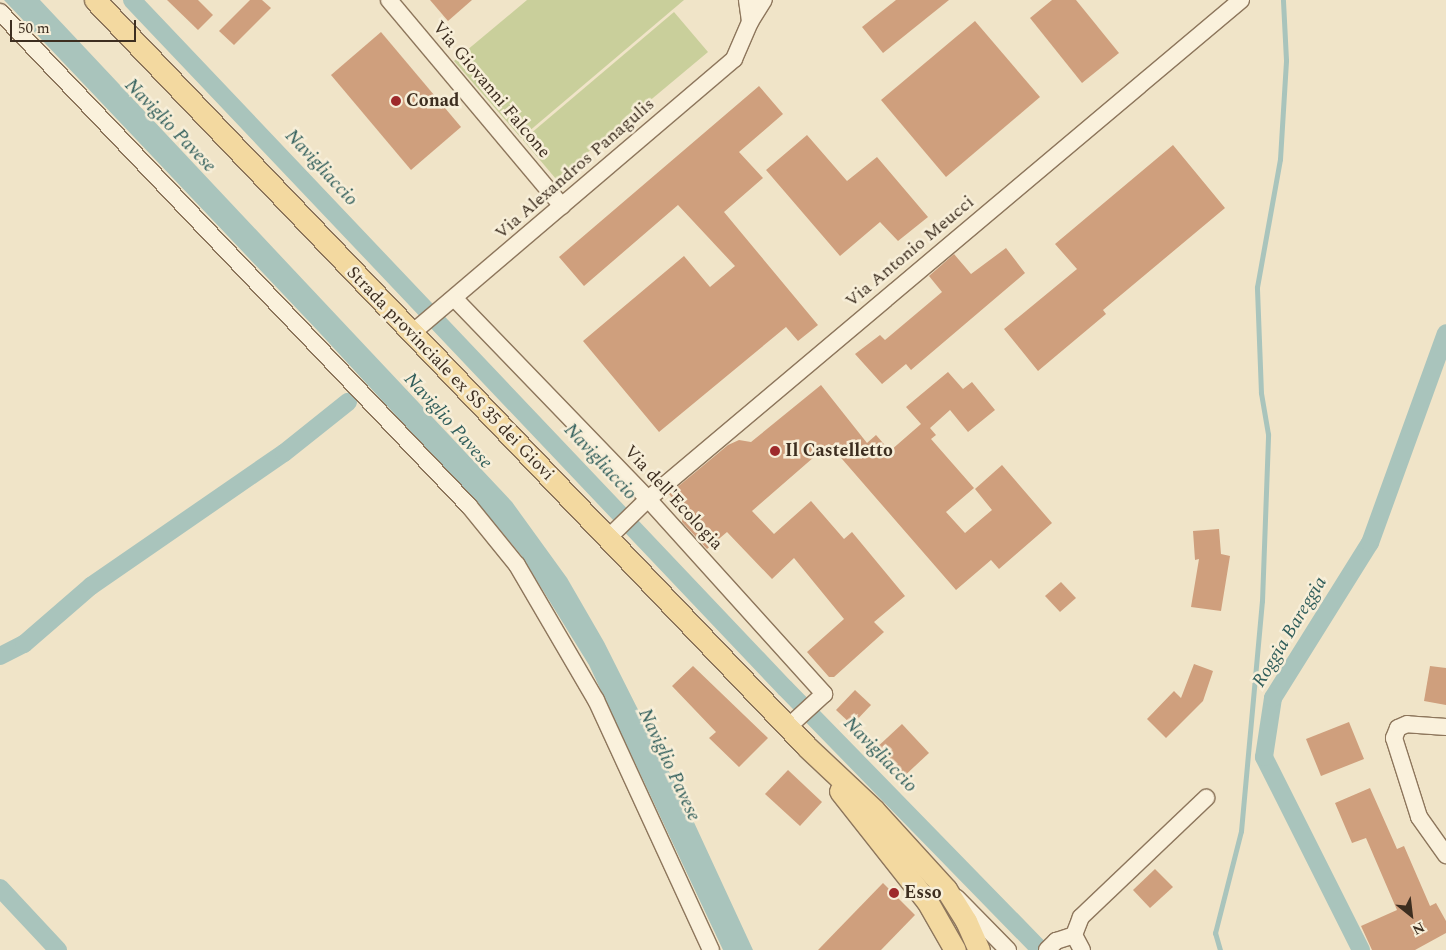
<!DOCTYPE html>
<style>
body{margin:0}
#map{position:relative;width:1446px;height:950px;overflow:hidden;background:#f0e4c8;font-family:Spectral,serif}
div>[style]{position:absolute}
.green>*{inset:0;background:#c9cf9b}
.water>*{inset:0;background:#a9c4bc}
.stream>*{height:5px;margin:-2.5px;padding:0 2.5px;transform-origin:2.5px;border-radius:2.5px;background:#a9c4bc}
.canal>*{height:18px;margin:-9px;padding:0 9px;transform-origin:9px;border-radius:9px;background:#a9c4bc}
.building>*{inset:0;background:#cf9f7d}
.roads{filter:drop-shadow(1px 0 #8d765c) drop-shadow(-1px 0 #8d765c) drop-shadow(0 1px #8d765c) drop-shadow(0 -1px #8d765c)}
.minor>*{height:16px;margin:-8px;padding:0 8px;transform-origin:8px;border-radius:8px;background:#faf1dc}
.major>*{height:21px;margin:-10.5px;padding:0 10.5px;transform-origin:10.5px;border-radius:10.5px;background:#f3d9a0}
.dots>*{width:14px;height:14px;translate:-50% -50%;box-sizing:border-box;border:2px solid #f7eed8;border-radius:50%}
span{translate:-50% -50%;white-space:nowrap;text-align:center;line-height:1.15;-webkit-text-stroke:5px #f7eed8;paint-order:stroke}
.street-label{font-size:18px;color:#3d2e20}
.poi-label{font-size:18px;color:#3d2e20;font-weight:700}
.left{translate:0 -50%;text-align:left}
.water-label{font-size:19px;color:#2f5d5a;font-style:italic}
.north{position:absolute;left:1386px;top:890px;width:50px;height:50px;-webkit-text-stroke:4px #f7eed8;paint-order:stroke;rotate:151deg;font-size:14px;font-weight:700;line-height:20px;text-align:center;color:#3d2e20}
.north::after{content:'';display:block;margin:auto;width:18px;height:22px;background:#3d2e20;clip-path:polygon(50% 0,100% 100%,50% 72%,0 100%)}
.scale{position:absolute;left:10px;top:20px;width:126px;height:22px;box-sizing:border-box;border:2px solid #3d2e20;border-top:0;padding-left:6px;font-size:15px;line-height:18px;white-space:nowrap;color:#3d2e20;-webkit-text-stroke:4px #f7eed8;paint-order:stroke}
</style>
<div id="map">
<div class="green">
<div style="clip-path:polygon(527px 0,684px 0,521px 138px,454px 61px)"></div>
<div style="clip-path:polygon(674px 12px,708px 52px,556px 179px,523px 140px)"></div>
</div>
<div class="water">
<div style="clip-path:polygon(4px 0,40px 0,512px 502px,567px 578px,604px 642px,686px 805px,753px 950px,723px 950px,589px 665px,521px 555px,485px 512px,318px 331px)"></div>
</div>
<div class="stream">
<div style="left:1220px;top:950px;width:18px;rotate:-106deg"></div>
<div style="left:1215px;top:933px;width:105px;rotate:-75.7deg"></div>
<div style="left:1241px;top:831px;width:231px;rotate:-84.8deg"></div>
<div style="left:1262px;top:601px;width:167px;rotate:-87.9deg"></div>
<div style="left:1268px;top:434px;width:42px;rotate:-99.7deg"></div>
<div style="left:1261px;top:393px;width:106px;rotate:-92.2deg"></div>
<div style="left:1257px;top:287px;width:130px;rotate:-79.8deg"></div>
<div style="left:1280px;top:159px;width:99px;rotate:-86.5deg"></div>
<div style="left:1286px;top:60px;width:60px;rotate:-92.9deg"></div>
</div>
<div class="canal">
<div style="left:132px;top:0;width:949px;rotate:46.5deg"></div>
<div style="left:785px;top:688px;width:366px;rotate:45.7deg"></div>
<div style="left:0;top:656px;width:27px;rotate:-27deg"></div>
<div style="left:24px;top:644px;width:89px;rotate:-40.9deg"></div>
<div style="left:91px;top:586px;width:234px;rotate:-34.6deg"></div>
<div style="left:284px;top:453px;width:82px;rotate:-38.6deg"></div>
<div style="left:0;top:888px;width:85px;rotate:46.9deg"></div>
<div style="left:1361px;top:950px;width:216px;rotate:-116.7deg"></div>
<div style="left:1264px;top:757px;width:60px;rotate:-81.3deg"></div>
<div style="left:1273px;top:698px;width:183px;rotate:-58deg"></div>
<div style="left:1370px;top:543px;width:223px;rotate:-70.1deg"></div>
</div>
<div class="building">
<div style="clip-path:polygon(167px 0,198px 0,213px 15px,198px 30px)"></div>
<div style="clip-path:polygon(250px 0,262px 0,271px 8px,234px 45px,219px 31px)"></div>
<div style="clip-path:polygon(430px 0,472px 0,448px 21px)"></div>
<div style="clip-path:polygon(896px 0,949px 0,883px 53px,862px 27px)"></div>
<div style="clip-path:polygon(1052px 0,1076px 0,1119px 53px,1082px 83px,1030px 18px)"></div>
<div style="clip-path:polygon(975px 21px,1040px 97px,946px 177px,881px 100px)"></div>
<div style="clip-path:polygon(381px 32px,461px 127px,411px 170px,331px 75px)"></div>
<div style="clip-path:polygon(759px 86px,783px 114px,739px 152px,763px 178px,724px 212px,818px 325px,798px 341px,786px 327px,659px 432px,583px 341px,684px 256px,710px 287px,735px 266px,678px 205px,584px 286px,559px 257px)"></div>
<div style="clip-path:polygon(807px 135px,847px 181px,877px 157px,928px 217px,898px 241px,880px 222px,840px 256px,766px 170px)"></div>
<div style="clip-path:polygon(1173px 145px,1225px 208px,1103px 310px,1106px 314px,1038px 371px,1004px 329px,1077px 269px,1055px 244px)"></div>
<div style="clip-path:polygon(1006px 248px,1025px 273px,911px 370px,906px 364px,882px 384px,855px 354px,880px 335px,885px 340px,942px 292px,929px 276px,954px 254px,971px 274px)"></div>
<div style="clip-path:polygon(948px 372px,963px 389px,972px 382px,995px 410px,968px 432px,950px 410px,930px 428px,936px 435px,931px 439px,974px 488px,946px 512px,965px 533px,992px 510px,975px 489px,1002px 465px,1052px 523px,999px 569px,991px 560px,956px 590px,829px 444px,752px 511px,774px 534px,811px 501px,844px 539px,852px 532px,905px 596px,874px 622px,884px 632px,834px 677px,829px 677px,807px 652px,844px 619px,794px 558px,772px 579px,727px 532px,707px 549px,682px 522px,683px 511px,669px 494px,728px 445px,739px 440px,751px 442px,821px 385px,867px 443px,876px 435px,890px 451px,921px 424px,906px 407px)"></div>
<div style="clip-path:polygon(1219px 529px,1221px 554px,1230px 556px,1221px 611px,1191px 607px,1199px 559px,1195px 560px,1193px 531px)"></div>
<div style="clip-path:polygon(1061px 582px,1076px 598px,1060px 612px,1045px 596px)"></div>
<div style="clip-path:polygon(1194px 664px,1213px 671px,1203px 701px,1166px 738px,1147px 719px,1174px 691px,1181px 698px)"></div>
<div style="clip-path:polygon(693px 666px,768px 738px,739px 767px,709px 738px,716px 732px,672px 686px)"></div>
<div style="clip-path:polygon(1430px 666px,1446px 668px,1446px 705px,1424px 701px)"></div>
<div style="clip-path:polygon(855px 690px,871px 705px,852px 725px,836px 710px)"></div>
<div style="clip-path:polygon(1349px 722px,1364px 759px,1321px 776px,1306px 739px)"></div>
<div style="clip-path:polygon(902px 724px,929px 753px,900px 780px,873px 751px)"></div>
<div style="clip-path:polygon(788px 770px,822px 802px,800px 826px,765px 794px)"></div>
<div style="clip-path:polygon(1370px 788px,1397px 849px,1404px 846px,1430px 906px,1436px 903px,1446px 921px,1446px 933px,1415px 950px,1372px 950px,1361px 926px,1397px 910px,1366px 838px,1352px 843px,1335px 803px)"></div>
<div style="clip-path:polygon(1155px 869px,1173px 887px,1150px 908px,1133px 890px)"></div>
<div style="clip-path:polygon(883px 883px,915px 915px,881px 950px,818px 950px)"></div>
</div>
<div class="roads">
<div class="minor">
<div style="left:389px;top:0;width:269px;rotate:50deg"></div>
<div style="left:747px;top:0;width:22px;rotate:82deg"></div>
<div style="left:0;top:12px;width:681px;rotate:46.49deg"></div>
<div style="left:469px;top:506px;width:76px;rotate:50.9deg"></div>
<div style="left:517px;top:565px;width:156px;rotate:59.7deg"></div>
<div style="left:596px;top:700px;width:275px;rotate:65.3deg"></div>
<div style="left:455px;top:299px;width:278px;rotate:46deg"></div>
<div style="left:648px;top:499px;width:263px;rotate:47.9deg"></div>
<div style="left:824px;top:694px;width:49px;rotate:137.5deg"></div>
<div style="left:411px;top:334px;width:424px;rotate:-40.4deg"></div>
<div style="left:734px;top:59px;width:40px;rotate:-66.6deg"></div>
<div style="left:750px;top:22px;width:26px;rotate:-58deg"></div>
<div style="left:608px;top:538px;width:56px;rotate:-44.3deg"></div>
<div style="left:648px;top:499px;width:775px;rotate:-40.08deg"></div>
<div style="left:1446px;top:727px;width:39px;rotate:-176deg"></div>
<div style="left:1407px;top:724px;width:10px;rotate:156deg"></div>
<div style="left:1398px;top:728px;width:11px;rotate:112deg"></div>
<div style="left:1394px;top:738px;width:83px;rotate:72.4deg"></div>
<div style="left:1419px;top:817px;width:47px;rotate:54.6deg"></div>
<div style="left:957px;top:898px;width:73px;rotate:45.6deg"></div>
<div style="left:1047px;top:950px;width:13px;rotate:-45deg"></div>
<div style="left:1056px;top:941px;width:19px;rotate:-18deg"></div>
<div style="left:1082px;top:950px;width:17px;rotate:-118deg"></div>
<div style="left:1074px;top:935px;width:19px;rotate:-69deg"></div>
<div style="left:1081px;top:917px;width:173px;rotate:-43.6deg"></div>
</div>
<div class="major">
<div style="left:95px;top:0;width:1032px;rotate:46.37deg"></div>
<div style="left:807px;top:747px;width:92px;rotate:43.2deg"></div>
<div style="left:874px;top:810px;width:107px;rotate:47.7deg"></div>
<div style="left:946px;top:889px;width:38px;rotate:58deg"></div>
<div style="left:966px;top:921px;width:32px;rotate:66deg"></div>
<div style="left:840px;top:791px;width:140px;rotate:51.7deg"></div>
<div style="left:927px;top:901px;width:56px;rotate:60.3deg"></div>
</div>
</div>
<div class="dots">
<div style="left:396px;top:101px;background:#9e2a2b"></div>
<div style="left:775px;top:451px;background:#9e2a2b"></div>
<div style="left:894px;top:893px;background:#9e2a2b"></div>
</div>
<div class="street-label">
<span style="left:491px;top:90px;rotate:50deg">Via Giovanni Falcone</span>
<span style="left:575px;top:169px;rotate:-41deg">Via Alexandros Panagulis</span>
<span style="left:910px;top:252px;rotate:-40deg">Via Antonio Meucci</span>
<span style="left:450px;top:374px;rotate:46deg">Strada provinciale ex SS 35 dei Giovi</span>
<span style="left:673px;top:498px;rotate:47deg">Via dell'Ecologia</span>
</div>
<div class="poi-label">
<span class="left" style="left:406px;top:101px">Conad</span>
<span class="left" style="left:785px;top:451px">Il Castelletto</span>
<span class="left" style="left:904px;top:893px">Esso</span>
</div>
<div class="water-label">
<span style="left:170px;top:126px;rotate:46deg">Naviglio Pavese</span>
<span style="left:321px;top:168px;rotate:47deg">Navigliaccio</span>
<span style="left:448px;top:421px;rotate:48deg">Naviglio Pavese</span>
<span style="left:600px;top:462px;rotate:47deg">Navigliaccio</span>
<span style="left:1290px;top:632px;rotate:-59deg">Roggia Bareggia</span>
<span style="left:880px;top:755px;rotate:46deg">Navigliaccio</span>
<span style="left:669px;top:765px;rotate:65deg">Naviglio Pavese</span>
</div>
<div class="north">N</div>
<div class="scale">50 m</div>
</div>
